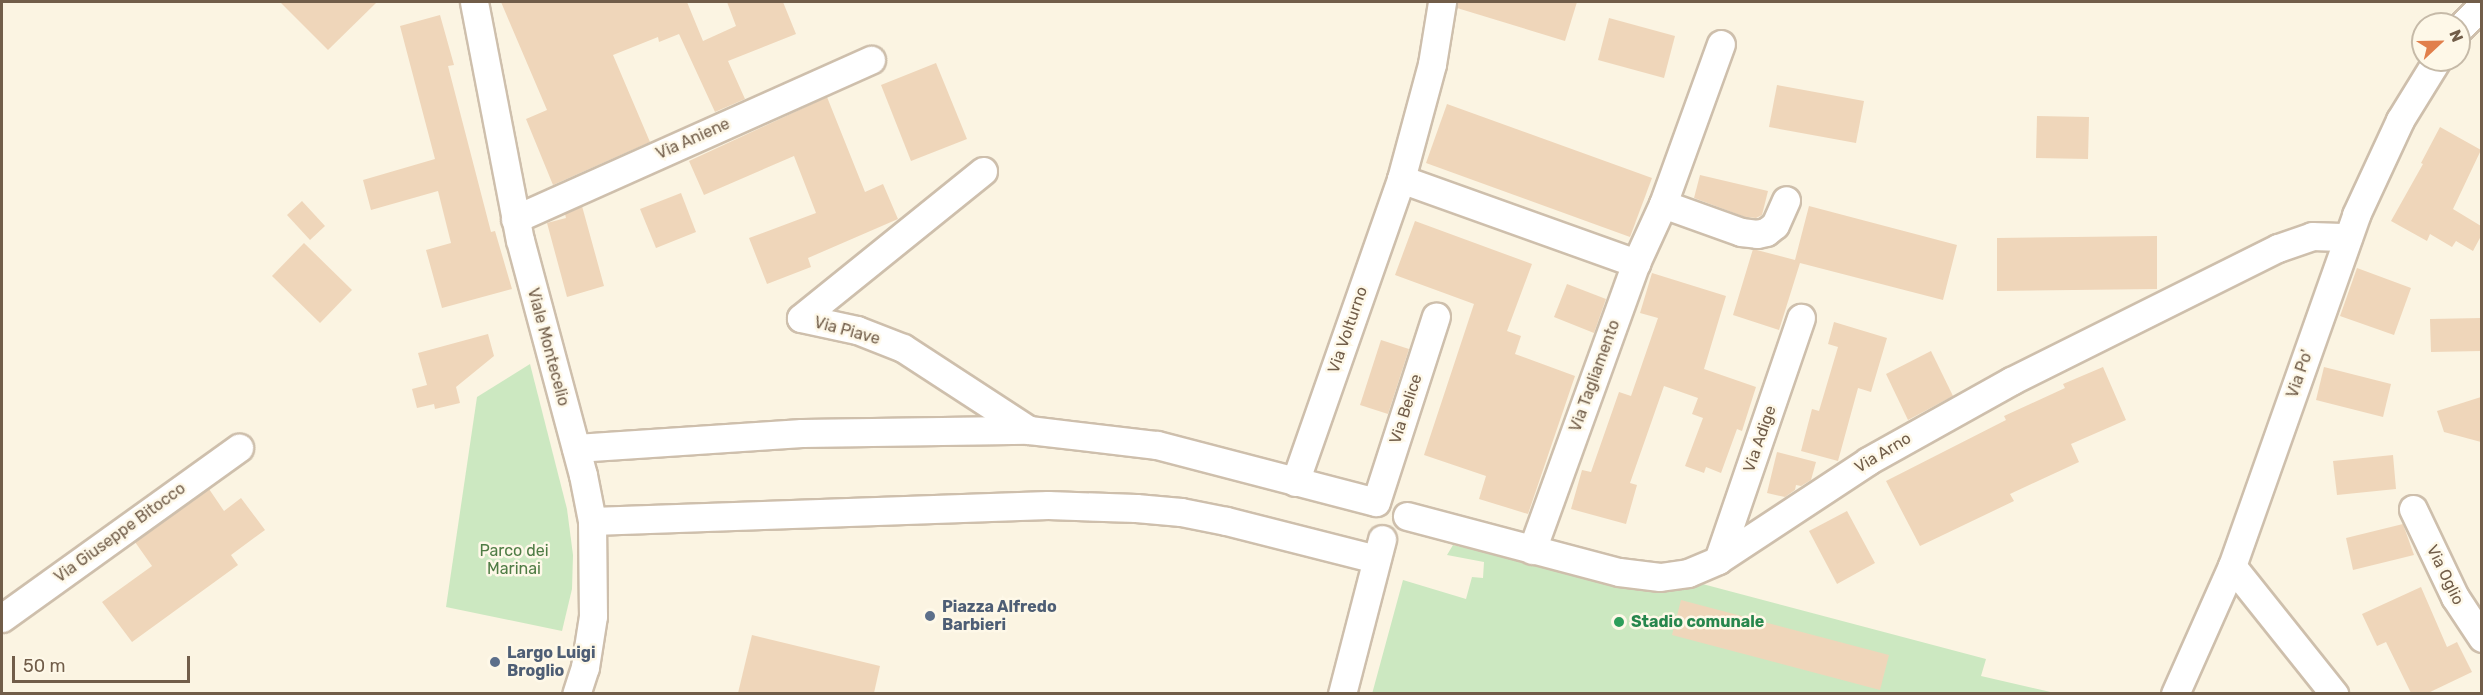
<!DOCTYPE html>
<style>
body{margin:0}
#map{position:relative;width:2483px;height:695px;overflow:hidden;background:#fbf4e2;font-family:Rubik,sans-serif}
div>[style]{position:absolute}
.green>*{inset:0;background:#cce8c1}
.building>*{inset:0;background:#efd6ba}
.roads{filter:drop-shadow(2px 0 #cebfac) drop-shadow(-2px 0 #cebfac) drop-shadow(0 2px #cebfac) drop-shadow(0 -2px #cebfac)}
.minor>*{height:27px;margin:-13.5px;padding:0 13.5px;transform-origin:13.5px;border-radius:13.5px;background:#fff}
.dots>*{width:16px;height:16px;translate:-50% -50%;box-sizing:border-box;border:3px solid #fef8e8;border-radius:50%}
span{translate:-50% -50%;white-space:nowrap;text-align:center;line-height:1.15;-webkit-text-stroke:5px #fef8e8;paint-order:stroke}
.street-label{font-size:16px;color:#715d49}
.park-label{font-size:16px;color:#4f7c45}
.service-label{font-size:16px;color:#4e5e75;font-weight:700}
.left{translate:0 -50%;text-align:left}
.leisure-label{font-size:16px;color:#27864d;font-weight:700}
.frame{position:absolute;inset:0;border:3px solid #715d49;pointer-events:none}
.north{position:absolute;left:2411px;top:12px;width:60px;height:60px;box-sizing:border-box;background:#fef8e8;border:2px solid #c6baa8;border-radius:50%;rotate:68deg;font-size:16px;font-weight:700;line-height:24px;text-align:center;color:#715d49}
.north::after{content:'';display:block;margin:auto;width:21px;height:27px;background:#e17f4b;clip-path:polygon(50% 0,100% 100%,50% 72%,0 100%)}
.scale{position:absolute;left:12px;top:656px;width:178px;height:27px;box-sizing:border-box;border:3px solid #715d49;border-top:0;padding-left:8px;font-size:18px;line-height:21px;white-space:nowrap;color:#715d49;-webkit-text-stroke:4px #fef8e8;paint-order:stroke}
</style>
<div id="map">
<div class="green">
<div style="clip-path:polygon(530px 364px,567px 509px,573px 555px,572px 589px,562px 631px,446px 607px,477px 397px)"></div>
<div style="clip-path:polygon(1453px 545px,1662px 592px,1695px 582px,1986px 659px,1981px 676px,2055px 693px,1372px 694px,1403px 580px,1466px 599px,1472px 577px,1483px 578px,1484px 562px,1447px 555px)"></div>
</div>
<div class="building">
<div style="clip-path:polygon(280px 2px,377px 2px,328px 50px)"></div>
<div style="clip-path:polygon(501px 2px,687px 2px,703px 41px,736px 26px,727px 2px,783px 2px,796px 34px,728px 61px,745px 99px,715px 112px,679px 34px,659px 42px,658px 37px,613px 55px,650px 142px,553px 185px,526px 119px,547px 110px)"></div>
<div style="clip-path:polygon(1457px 2px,1577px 2px,1565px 41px,1457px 8px)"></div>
<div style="clip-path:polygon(440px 15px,454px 65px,448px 66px,491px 232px,495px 231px,512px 289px,442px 308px,426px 250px,451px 243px,438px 191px,371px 210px,363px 180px,435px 159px,400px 26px)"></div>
<div style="clip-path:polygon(1609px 18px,1675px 36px,1664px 78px,1598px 60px)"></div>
<div style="clip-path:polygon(936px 63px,967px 139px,911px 161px,881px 85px)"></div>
<div style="clip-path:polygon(1777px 85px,1864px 101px,1856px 143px,1769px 127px)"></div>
<div style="clip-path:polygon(827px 97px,865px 192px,883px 184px,898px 219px,808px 258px,811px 267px,767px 284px,749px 238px,816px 213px,794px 156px,704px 195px,689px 161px)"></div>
<div style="clip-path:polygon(1447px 104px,1652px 178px,1630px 237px,1426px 163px)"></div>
<div style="clip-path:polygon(2037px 116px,2089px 117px,2088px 159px,2036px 158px)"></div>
<div style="clip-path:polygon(2440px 127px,2481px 150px,2453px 209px,2481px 226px,2481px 236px,2473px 251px,2456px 241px,2452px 247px,2430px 234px,2427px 241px,2391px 221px,2423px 164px,2421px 163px)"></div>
<div style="clip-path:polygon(1700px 175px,1768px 191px,1762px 215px,1756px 218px,1745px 217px,1694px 198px)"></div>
<div style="clip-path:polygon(681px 193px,696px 232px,656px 248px,640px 209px)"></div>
<div style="clip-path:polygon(302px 201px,325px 226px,310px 240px,287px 215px)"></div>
<div style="clip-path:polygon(582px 206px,604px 286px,567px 297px,547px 223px,566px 218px,565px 214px)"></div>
<div style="clip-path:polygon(1809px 206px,1957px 245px,1943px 300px,1800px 263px,1779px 330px,1733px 315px,1753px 249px,1795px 260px)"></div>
<div style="clip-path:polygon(1415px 221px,1532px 264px,1507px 331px,1521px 336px,1515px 354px,1575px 376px,1528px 514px,1479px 499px,1486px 476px,1424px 455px,1474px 304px,1395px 275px)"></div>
<div style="clip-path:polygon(2157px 236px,2157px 289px,1997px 291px,1997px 238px)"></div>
<div style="clip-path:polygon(304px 243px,352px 290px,320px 323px,272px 276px)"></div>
<div style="clip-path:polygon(2357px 268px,2411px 288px,2394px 335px,2340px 316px)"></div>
<div style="clip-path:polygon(1652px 273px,1726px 296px,1704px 369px,1756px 387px,1742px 431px,1737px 429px,1721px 473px,1706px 467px,1704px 473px,1685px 466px,1703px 418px,1692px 414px,1698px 398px,1664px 386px,1630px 483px,1637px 485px,1626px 524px,1571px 509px,1582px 470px,1591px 472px,1619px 392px,1631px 396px,1658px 318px,1640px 313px)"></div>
<div style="clip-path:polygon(1567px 284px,1606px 299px,1594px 333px,1554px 317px)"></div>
<div style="clip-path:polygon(2481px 318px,2481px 351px,2431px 352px,2430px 319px)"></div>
<div style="clip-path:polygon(1834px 322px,1887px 338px,1871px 392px,1858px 388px,1838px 461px,1801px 451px,1812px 409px,1819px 411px,1838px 347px,1828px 344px)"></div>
<div style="clip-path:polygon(488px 334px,494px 356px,456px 387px,460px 403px,435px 409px,434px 404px,417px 408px,412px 389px,427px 385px,418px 353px)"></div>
<div style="clip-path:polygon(1381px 340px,1409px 349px,1388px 414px,1360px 405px)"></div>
<div style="clip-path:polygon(1931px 351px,1953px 396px,1908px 420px,1886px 374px)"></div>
<div style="clip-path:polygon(2103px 367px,2126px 420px,2071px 444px,2079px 462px,2010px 494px,2014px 501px,1920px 546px,1886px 481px,2006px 420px,2004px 416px,2065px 388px,2063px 384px)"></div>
<div style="clip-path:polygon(2324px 367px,2391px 384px,2383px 417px,2316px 400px)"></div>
<div style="clip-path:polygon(2481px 397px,2481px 442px,2444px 432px,2437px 411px)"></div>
<div style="clip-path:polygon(1777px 452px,1816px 462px,1811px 480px,1801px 486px,1796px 485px,1795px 490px,1785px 497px,1767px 493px)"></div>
<div style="clip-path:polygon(2393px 455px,2396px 489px,2337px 495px,2333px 461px)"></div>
<div style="clip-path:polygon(209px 489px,224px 511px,241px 498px,265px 530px,231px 555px,238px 565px,132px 642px,102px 602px,152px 566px,135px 542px)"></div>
<div style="clip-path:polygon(1847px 511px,1875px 563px,1837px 584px,1809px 531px)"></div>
<div style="clip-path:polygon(2403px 524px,2414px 555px,2353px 570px,2346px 538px)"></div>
<div style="clip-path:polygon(2421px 587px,2447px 647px,2457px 642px,2472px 672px,2428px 693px,2411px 693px,2386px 642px,2377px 646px,2362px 614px)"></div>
<div style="clip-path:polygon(1681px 600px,1889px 655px,1880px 690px,1672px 635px)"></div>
<div style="clip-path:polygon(752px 635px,880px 666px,874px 693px,738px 693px)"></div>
</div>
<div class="roads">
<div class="minor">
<div style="left:474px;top:2px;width:242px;rotate:79.1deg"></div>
<div style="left:520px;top:240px;width:243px;rotate:75deg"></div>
<div style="left:583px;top:475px;width:47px;rotate:78.9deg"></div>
<div style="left:592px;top:521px;width:95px;rotate:89.4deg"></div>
<div style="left:593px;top:616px;width:52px;rotate:98.9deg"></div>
<div style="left:585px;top:667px;width:28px;rotate:108deg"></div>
<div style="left:2459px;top:28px;width:32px;rotate:-44deg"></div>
<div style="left:983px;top:171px;width:234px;rotate:141.1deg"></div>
<div style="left:801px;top:318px;width:57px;rotate:12.1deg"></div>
<div style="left:857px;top:330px;width:49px;rotate:21.4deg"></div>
<div style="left:903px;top:348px;width:150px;rotate:33.1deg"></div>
<div style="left:1401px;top:179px;width:250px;rotate:19.7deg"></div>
<div style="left:1663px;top:204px;width:83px;rotate:19.7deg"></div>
<div style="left:1741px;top:232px;width:16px;rotate:7deg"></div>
<div style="left:1757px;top:234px;width:9px;rotate:-13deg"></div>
<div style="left:1766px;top:232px;width:11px;rotate:-38deg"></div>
<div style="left:1775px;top:225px;width:27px;rotate:-66deg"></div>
<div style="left:515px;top:219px;width:390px;rotate:-24.1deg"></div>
<div style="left:576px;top:448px;width:226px;rotate:-3.8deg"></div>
<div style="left:802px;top:433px;width:227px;rotate:-0.8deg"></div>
<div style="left:1029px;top:430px;width:129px;rotate:6.7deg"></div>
<div style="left:1157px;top:445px;width:226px;rotate:14.6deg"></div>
<div style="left:1376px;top:502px;width:195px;rotate:-72.1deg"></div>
<div style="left:1295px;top:482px;width:321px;rotate:-70.7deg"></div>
<div style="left:1401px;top:179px;width:119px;rotate:-74.9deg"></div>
<div style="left:1432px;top:64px;width:63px;rotate:-80.8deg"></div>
<div style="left:2413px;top:509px;width:98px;rotate:64.5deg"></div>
<div style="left:2455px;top:597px;width:49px;rotate:56.6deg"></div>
<div style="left:1407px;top:516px;width:219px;rotate:14.8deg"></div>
<div style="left:1619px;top:572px;width:41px;rotate:7deg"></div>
<div style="left:1660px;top:577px;width:28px;rotate:-8deg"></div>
<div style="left:1688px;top:573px;width:33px;rotate:-23deg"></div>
<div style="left:1718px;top:560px;width:180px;rotate:-33.4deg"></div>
<div style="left:1868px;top:461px;width:164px;rotate:-29.2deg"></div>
<div style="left:2011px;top:381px;width:298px;rotate:-26.5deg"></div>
<div style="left:2278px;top:248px;width:36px;rotate:-19deg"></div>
<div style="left:2312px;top:236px;width:36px;rotate:2deg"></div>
<div style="left:592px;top:521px;width:456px;rotate:-2deg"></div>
<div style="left:1048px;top:505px;width:88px;rotate:2deg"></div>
<div style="left:1136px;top:508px;width:45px;rotate:5.1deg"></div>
<div style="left:1181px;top:512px;width:46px;rotate:11.3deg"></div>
<div style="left:1226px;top:521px;width:155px;rotate:14.2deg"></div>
<div style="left:1532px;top:550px;width:305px;rotate:-70.1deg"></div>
<div style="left:1636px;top:263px;width:65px;rotate:-65.4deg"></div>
<div style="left:1663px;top:204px;width:170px;rotate:-70.1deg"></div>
<div style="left:1718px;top:560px;width:256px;rotate:-71.1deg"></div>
<div style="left:2232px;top:566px;width:164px;rotate:51.4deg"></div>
<div style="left:2px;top:618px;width:292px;rotate:-35.7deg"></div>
<div style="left:1342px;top:694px;width:160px;rotate:-75.5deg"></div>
<div style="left:2175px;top:694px;width:140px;rotate:-66deg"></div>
<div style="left:2232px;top:566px;width:372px;rotate:-70.5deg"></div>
<div style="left:2356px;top:215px;width:105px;rotate:-65.1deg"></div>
<div style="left:2400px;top:120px;width:70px;rotate:-58.3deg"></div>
</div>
</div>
<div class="dots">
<div style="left:930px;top:616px;background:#5c6f8a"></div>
<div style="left:1619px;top:622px;background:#2e9e5b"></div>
<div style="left:495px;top:662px;background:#5c6f8a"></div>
</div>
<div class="street-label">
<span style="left:693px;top:139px;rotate:-24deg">Via Aniene</span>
<span style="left:1348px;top:330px;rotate:-71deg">Via Volturno</span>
<span style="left:847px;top:331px;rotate:15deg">Via Piave</span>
<span style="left:548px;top:347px;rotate:75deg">Viale Montecelio</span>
<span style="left:2300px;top:374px;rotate:-71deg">Via Po'</span>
<span style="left:1595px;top:376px;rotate:-70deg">Via Tagliamento</span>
<span style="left:1406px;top:409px;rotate:-72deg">Via Belice</span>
<span style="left:1760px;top:439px;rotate:-71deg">Via Adige</span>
<span style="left:1883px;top:453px;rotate:-31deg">Via Arno</span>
<span style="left:120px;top:533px;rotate:-36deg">Via Giuseppe Bitocco</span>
<span style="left:2445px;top:575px;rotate:64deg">Via Oglio</span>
</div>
<div class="park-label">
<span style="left:514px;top:560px">Parco dei<br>Marinai</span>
</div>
<div class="service-label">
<span class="left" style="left:942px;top:616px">Piazza Alfredo<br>Barbieri</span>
<span class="left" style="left:507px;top:662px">Largo Luigi<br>Broglio</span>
</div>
<div class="leisure-label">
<span class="left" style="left:1631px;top:622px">Stadio comunale</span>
</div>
<div class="frame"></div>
<div class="north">N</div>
<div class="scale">50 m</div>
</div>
